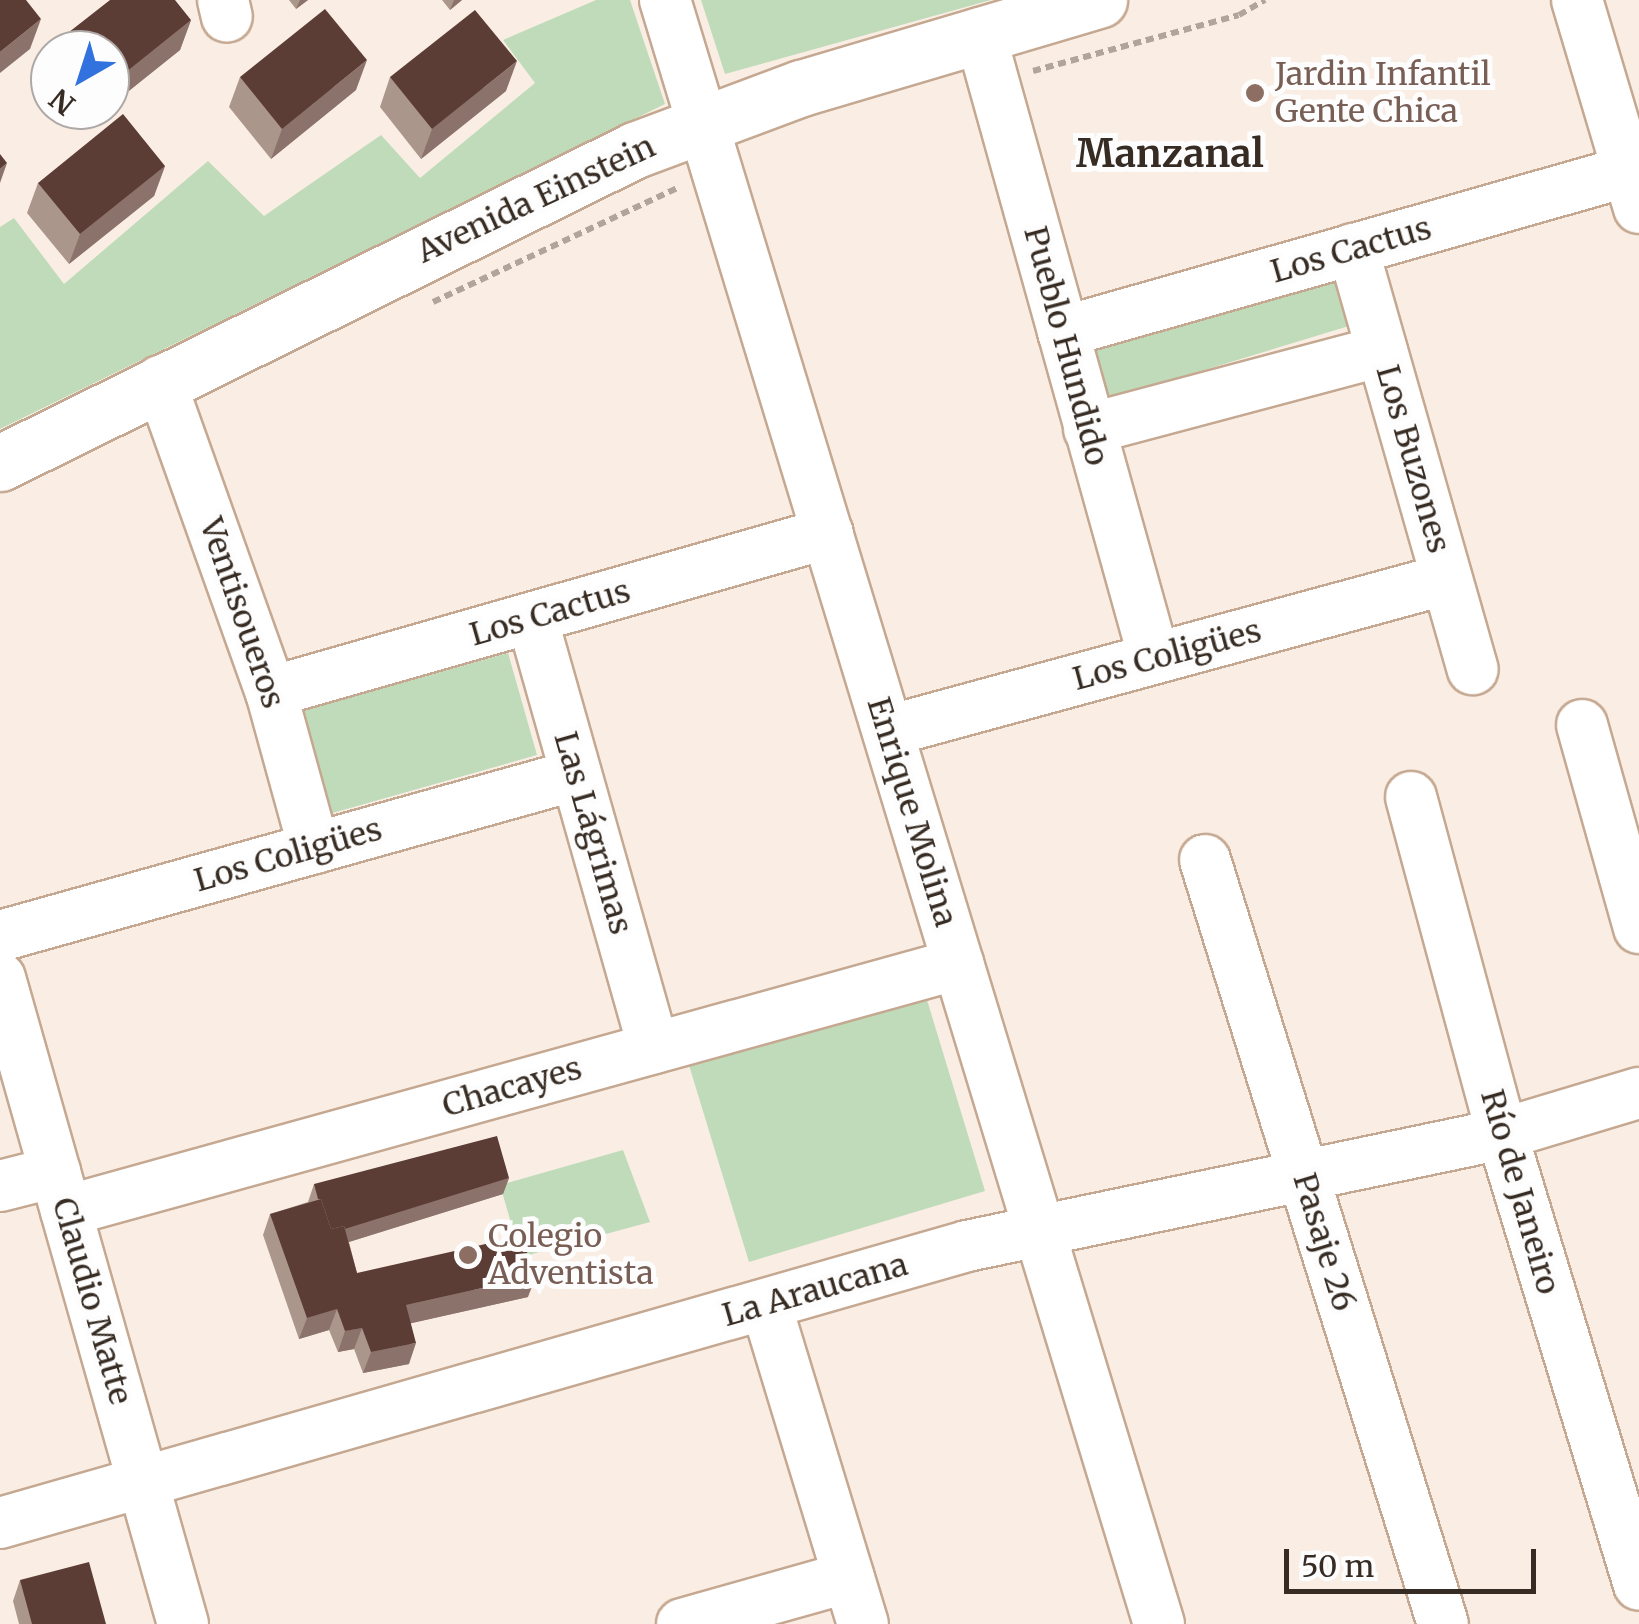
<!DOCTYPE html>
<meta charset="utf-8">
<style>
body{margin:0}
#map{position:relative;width:1639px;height:1624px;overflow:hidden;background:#faeee4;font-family:Merriweather,serif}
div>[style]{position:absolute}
.green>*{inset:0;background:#c0dbba}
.path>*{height:6px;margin-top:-3px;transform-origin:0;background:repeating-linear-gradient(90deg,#b1a59b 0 8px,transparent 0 13px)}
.roads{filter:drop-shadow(2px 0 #c5a891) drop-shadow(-2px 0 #c5a891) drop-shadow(0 2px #c5a891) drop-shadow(0 -2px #c5a891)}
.minor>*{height:50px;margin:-25px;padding:0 25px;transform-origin:25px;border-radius:25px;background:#fff}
.major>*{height:55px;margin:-27.5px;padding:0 27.5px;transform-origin:27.5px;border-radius:27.5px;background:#fff}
.wall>*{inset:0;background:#ab968c}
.shaded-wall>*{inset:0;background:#8b726a}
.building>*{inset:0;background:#5c3d35}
.dots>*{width:28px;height:28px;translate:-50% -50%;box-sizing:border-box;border:5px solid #fdfdfd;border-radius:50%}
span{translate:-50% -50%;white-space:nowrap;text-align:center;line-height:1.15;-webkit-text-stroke:10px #fdfdfd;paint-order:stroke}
.education-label{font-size:32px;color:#785e54}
.left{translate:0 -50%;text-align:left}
.street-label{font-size:32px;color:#372c23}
.quarter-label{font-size:38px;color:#372c23;font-weight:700}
.north{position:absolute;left:30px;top:30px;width:100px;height:100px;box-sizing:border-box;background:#fdfdfd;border:2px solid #aea9a6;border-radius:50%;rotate:219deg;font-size:28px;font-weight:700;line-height:40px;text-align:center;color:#372c23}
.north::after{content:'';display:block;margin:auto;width:35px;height:45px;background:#3172df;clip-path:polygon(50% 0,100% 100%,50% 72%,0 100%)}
.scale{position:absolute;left:1284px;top:1549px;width:252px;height:45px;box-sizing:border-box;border:5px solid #372c23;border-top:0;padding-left:12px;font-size:30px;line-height:35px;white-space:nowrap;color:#372c23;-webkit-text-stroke:8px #fdfdfd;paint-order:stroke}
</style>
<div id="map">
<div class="green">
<div style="clip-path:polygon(596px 0,630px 0,665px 104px,0 429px,0 227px,14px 218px,64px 284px,208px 161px,264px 216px,381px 135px,420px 178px,535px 83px,503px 40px)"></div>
<div style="clip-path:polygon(701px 0,991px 0,725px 74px)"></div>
<div style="clip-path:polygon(1333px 274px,1349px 326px,1109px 399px,1093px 347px)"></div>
<div style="clip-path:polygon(508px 653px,537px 755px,329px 814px,299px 712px)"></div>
<div style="clip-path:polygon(924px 990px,985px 1191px,749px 1262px,688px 1062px)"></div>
<div style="clip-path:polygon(623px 1150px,650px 1222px,521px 1257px,500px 1185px)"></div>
</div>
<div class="path">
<div style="left:1033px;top:71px;width:213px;rotate:-15.2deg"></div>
<div style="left:1239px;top:15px;width:30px;rotate:-30deg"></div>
<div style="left:433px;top:302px;width:272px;rotate:-25deg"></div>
</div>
<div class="roads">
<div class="minor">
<div style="left:223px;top:0;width:17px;rotate:77deg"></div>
<div style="left:665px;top:0;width:1697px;rotate:73.08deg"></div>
<div style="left:1577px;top:0;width:217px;rotate:73.4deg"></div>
<div style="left:980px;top:33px;width:649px;rotate:74.44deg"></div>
<div style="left:1353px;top:249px;width:437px;rotate:74.1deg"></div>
<div style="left:1063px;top:332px;width:599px;rotate:-15.89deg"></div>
<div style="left:160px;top:381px;width:330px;rotate:70.4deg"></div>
<div style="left:271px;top:692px;width:162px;rotate:74.6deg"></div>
<div style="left:1089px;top:429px;width:303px;rotate:-14.9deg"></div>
<div style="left:532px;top:618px;width:447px;rotate:74.2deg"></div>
<div style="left:271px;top:692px;width:579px;rotate:-15.93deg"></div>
<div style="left:1582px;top:725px;width:211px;rotate:74.3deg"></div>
<div style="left:888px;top:731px;width:579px;rotate:-15.21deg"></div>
<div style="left:1411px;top:797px;width:349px;rotate:74.9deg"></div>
<div style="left:1502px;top:1134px;width:471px;rotate:73.1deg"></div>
<div style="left:1205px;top:860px;width:800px;rotate:72.7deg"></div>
<div style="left:0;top:936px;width:598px;rotate:-15.62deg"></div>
<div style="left:0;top:978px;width:671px;rotate:74.18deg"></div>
<div style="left:0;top:1186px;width:57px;rotate:-14.3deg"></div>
<div style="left:66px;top:1211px;width:926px;rotate:-15.48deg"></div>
<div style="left:766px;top:1305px;width:333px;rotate:73.1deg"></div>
<div style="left:0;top:1523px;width:1006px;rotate:-15.98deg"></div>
<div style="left:967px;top:1246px;width:547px;rotate:-11.82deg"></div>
<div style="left:1502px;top:1134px;width:143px;rotate:-16.7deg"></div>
<div style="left:682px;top:1624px;width:173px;rotate:-15.7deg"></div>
</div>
<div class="major">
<div style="left:0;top:463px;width:708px;rotate:-26.24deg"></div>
<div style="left:635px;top:150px;width:177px;rotate:-20.5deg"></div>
<div style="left:801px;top:88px;width:311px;rotate:-16.5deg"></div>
</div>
</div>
<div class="wall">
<div style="clip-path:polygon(289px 0,308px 0,296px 9px)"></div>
<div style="clip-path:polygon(442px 0,462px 0,450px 10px)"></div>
<div style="clip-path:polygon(191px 20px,180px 50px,110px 106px,110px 50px,59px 50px,64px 36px)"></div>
<div style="clip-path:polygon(240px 77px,356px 90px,271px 159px,229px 107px)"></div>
<div style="clip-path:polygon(390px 77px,506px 91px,421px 159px,380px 107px)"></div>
<div style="clip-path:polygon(89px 110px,105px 110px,96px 118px)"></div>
<div style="clip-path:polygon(165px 166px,154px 196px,69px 264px,27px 213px,38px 183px)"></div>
<div style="clip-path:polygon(509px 1178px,503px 1194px,349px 1242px,357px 1273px,528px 1297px,411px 1323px,409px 1364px,363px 1373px,354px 1349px,338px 1352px,329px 1330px,299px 1339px,263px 1235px,270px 1214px,308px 1202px,314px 1184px)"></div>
<div style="clip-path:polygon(20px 1580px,106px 1624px,19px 1624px,13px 1601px)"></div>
</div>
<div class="shaded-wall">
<div style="clip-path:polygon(300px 0,308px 0,296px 9px)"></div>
<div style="clip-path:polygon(454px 0,462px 0,450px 10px)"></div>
<div style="clip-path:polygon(41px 19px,30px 49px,0 73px,0 52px)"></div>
<div style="clip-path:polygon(191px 20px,180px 50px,110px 106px,110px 85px)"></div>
<div style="clip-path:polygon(367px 60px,356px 90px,271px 159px,282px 129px)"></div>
<div style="clip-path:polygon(517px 61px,506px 91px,421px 159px,432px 129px)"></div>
<div style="clip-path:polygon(7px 163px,0 183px,0 169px)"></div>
<div style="clip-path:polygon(165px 166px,154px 196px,69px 264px,80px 234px)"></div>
<div style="clip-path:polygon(509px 1178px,503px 1194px,323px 1250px,329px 1234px)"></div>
<div style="clip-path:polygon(536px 1276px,528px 1297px,399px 1326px,406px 1305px)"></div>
<div style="clip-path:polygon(337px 1309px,329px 1330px,299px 1339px,307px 1318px)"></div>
<div style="clip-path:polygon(362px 1328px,354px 1349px,338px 1352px,345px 1331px)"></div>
<div style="clip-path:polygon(416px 1343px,409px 1364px,363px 1373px,371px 1352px)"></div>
</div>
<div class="building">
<div style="clip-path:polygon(0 0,26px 0,41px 19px,0 52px)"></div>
<div style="clip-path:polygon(110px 0,175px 0,191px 20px,110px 85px,110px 50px,76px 50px,64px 36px)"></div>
<div style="clip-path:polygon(325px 9px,367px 60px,282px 129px,240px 77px)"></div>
<div style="clip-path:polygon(475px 10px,517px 61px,432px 129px,390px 77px)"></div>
<div style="clip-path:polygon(123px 114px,165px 166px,80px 234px,38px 183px)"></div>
<div style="clip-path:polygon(0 154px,7px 163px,0 169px)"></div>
<div style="clip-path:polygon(497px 1136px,509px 1178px,345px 1229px,344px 1226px,331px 1229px,321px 1199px,318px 1199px,314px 1184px)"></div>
<div style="clip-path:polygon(321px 1199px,331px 1229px,344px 1226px,357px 1273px,521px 1236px,536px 1276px,406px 1305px,416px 1343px,371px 1352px,362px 1328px,345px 1331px,337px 1309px,307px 1318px,270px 1214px)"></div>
<div style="clip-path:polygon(89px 1562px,106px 1624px,32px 1624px,20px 1580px)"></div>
</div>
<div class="dots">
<div style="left:1255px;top:93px;background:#8d6e63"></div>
<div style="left:468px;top:1255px;background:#8d6e63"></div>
</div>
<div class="education-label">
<span class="left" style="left:1275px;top:93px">Jardin Infantil<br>Gente Chica</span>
<span class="left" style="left:488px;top:1255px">Colegio<br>Adventista</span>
</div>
<div class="street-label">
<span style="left:536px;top:199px;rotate:-25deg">Avenida Einstein</span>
<span style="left:1351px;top:250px;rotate:-16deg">Los Cactus</span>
<span style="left:1066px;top:346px;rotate:75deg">Pueblo Hundido</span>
<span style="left:1413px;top:459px;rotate:74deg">Los Buzones</span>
<span style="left:242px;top:613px;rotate:71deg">Ventisoueros</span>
<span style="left:550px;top:613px;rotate:-16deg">Los Cactus</span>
<span style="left:1167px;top:655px;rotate:-15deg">Los Coligües</span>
<span style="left:912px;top:812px;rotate:73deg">Enrique Molina</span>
<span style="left:593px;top:833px;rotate:74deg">Las Lágrimas</span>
<span style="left:288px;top:855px;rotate:-16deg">Los Coligües</span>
<span style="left:512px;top:1087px;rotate:-16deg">Chacayes</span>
<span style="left:1520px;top:1192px;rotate:74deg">Río de Janeiro</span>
<span style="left:1324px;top:1242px;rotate:73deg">Pasaje 26</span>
<span style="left:815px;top:1290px;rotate:-16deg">La Araucana</span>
<span style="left:92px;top:1301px;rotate:74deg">Claudio Matte</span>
</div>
<div class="quarter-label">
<span style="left:1170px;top:154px">Manzanal</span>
</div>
<div class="north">N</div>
<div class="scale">50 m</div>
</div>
